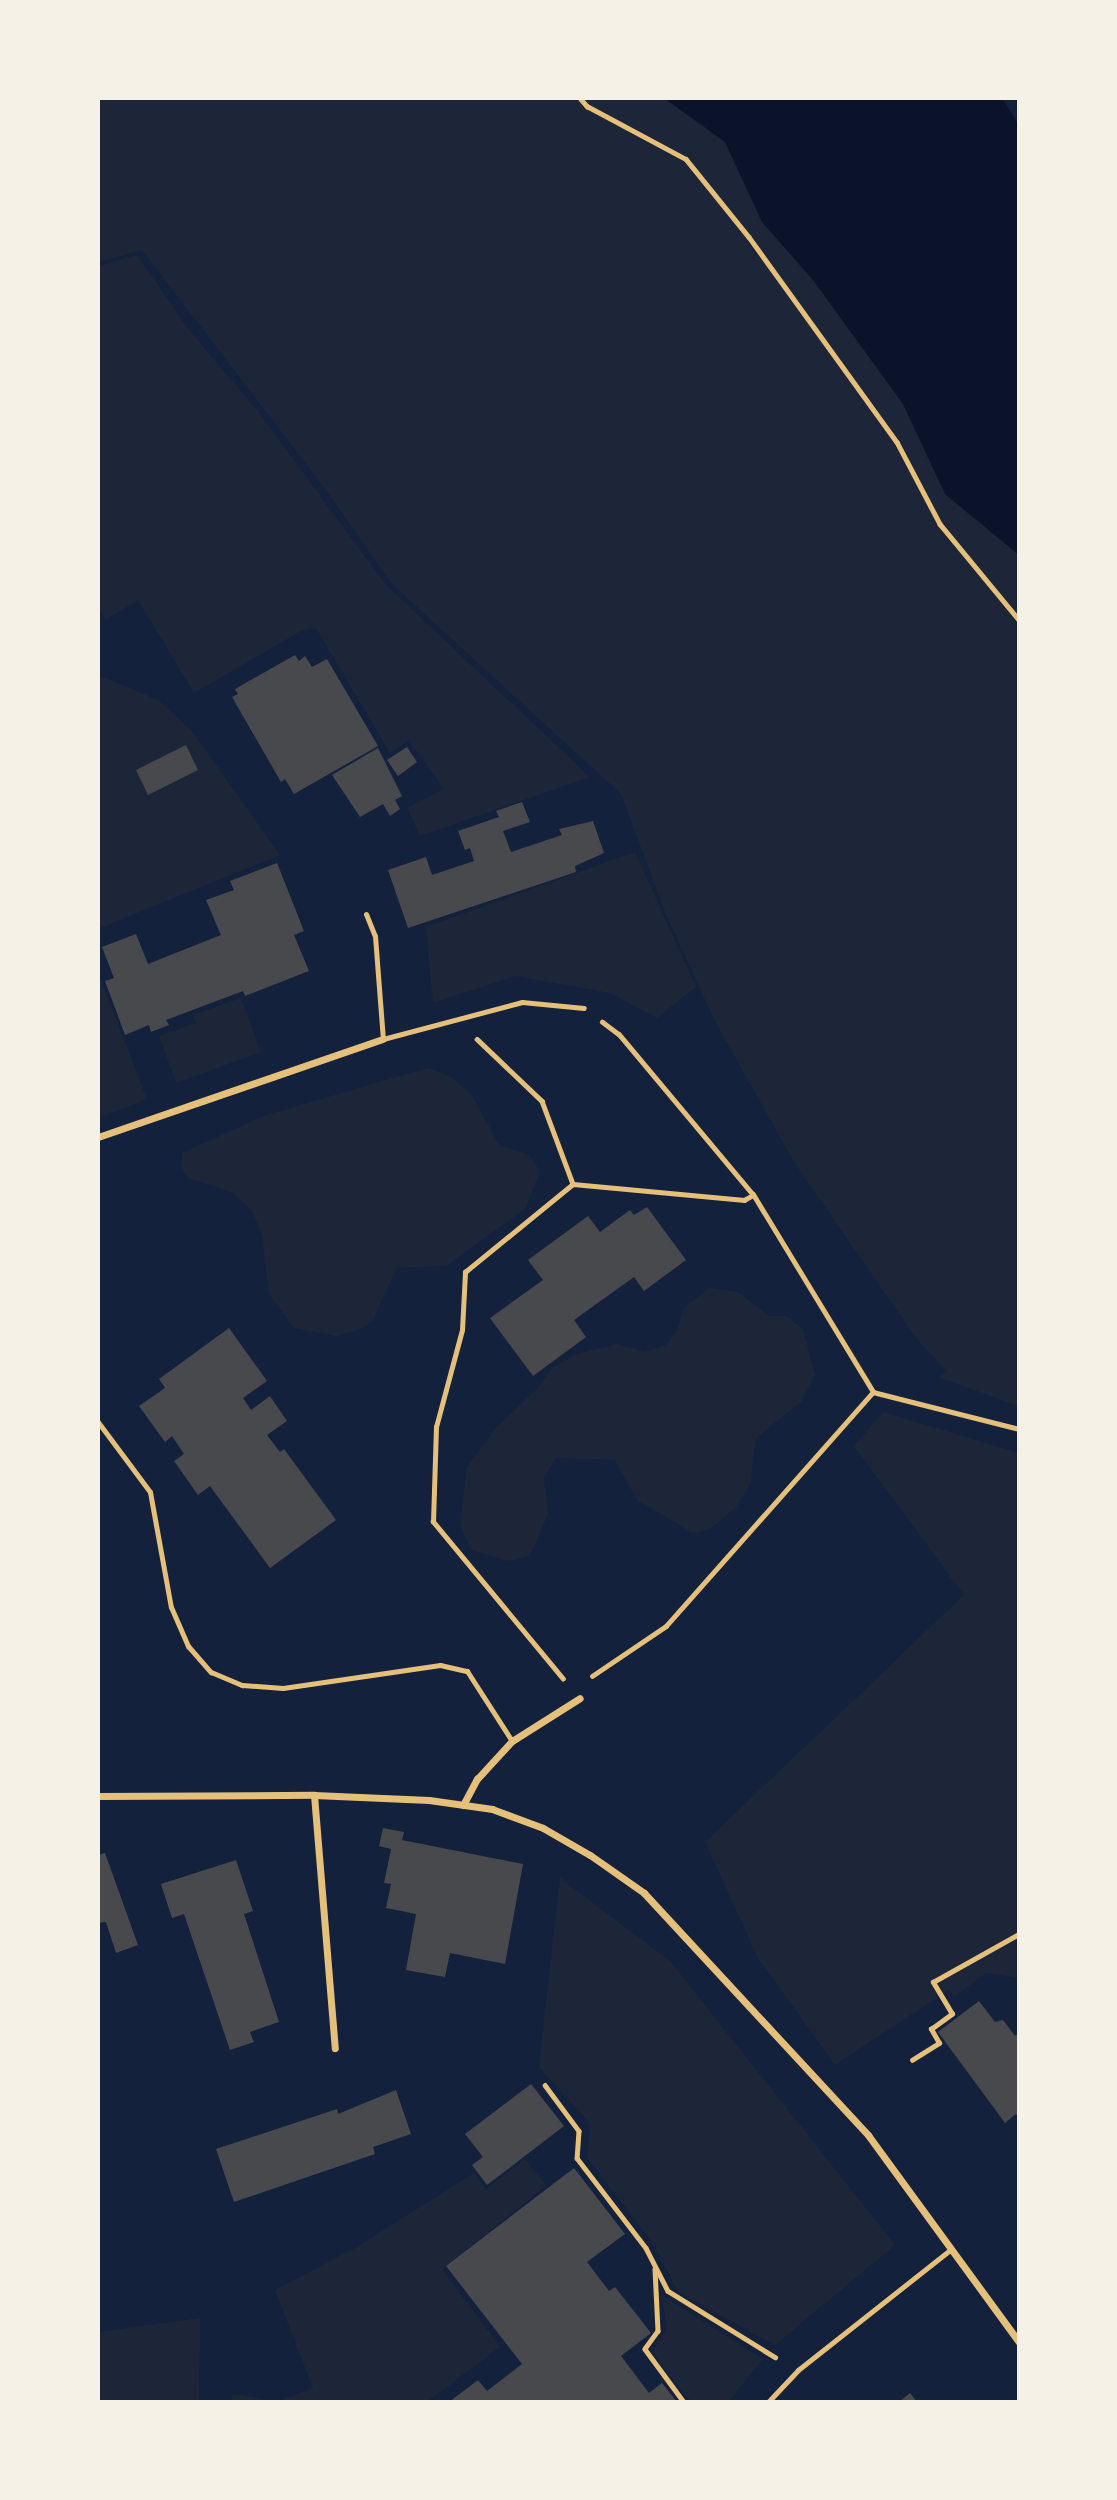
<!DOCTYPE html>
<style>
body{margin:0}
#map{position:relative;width:1117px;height:2500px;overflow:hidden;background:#14213d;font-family:Karla,sans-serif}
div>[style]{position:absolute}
.green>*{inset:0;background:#1d2539}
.water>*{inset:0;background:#0b132b}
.building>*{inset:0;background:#48494c}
.path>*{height:4.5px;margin:-2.25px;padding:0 2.25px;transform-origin:2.25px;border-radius:2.25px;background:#e5c07b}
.service>*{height:5px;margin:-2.5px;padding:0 2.5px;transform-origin:2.5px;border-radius:2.5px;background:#e5c07b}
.minor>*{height:7px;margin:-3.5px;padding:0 3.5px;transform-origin:3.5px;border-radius:3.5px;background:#e5c07b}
span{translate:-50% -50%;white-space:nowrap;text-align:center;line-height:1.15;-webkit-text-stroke:7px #f6f1e7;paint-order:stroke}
.frame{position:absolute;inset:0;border:100px solid #f6f1e7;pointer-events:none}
</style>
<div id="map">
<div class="green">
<div style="clip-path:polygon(98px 98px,664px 98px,725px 142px,762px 222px,813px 280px,903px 404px,945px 494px,1019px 555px,1019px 1406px,938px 1377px,946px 1371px,916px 1338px,794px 1162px,715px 1021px,665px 912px,621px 794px,392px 584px,320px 482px,142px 250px,98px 262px)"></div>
<div style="clip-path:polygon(137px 255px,189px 330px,260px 414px,385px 584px,590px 777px,420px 836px,407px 808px,444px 789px,409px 740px,390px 753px,316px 628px,301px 631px,194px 693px,138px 600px,106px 620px,98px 607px,98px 266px)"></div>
<div style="clip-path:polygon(98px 675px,158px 700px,191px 730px,280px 855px,98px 929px)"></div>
<div style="clip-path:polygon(635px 852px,696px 987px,657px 1018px,610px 993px,515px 976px,433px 1003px,426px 927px)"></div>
<div style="clip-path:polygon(98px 972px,147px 1099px,98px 1118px)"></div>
<div style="clip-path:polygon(241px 998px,261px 1052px,176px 1083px,159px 1036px,196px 1023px,193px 1015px)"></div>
<div style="clip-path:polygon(428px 1068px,451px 1077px,471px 1094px,499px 1145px,529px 1155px,540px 1171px,526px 1208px,446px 1266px,397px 1268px,372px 1322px,361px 1329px,337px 1336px,294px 1328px,269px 1294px,262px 1234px,252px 1211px,232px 1192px,188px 1178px,181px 1169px,182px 1153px,266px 1115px)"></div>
<div style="clip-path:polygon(709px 1288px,738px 1292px,769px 1316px,786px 1316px,803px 1329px,815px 1375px,801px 1402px,756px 1438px,750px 1485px,736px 1507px,710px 1529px,693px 1533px,637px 1500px,615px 1460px,556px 1458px,544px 1477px,548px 1514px,530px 1556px,509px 1561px,471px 1550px,460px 1525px,467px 1467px,497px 1427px,538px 1388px,551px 1369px,574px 1355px,617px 1344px,645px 1352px,666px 1345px,678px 1329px,684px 1308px)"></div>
<div style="clip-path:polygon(883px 1412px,1019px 1453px,1019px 1978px,986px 1973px,955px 1996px,949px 1990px,835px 2065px,758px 1958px,705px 1842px,964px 1595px,854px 1446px)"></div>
<div style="clip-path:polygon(560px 1878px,670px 1961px,895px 2245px,775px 2345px,678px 2292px,654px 2244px,587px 2158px,590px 2123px,539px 2067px)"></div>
<div style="clip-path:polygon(525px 2159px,546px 2186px,442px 2269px,500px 2347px,427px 2402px,231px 2402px,232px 2395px,242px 2395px,278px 2402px,313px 2388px,275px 2290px,355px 2248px,474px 2173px,486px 2189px)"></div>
<div style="clip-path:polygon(663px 2296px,763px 2359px,728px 2402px,691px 2402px,652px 2352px,666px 2331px)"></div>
<div style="clip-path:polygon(200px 2318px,199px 2402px,98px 2402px,98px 2332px)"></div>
</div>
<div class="water">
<div style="clip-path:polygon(664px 98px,1002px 98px,1019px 125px,1019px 555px,945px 494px,903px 404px,813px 280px,762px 222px,725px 142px)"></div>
</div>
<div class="building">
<div style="clip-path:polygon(295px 655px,299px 661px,305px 656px,312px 667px,327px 659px,378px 746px,294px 794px,285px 779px,281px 782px,232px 697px,238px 694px,235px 689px)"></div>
<div style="clip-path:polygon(186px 745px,198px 770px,148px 795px,136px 770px)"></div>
<div style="clip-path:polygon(407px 747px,417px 762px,398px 776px,387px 760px)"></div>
<div style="clip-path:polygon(378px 748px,402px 796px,395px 800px,400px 809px,390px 816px,383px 804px,360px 817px,332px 775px)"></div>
<div style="clip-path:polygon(522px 802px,530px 822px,503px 831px,511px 852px,562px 835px,559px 829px,593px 821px,604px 853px,575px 866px,576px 872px,408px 928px,388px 870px,426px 857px,432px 875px,474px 861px,470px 848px,465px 850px,458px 831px,499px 817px,496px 811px)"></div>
<div style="clip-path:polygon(277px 863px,304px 931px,294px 935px,309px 971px,245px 996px,243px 991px,166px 1020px,169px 1025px,151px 1032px,149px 1025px,125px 1035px,105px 981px,114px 978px,102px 947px,136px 934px,148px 964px,221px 935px,206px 900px,234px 890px,230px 881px)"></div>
<div style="clip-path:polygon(647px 1207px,686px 1260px,644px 1291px,634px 1277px,574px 1320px,586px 1337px,533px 1376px,490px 1318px,543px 1280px,528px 1260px,588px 1216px,600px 1232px,630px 1210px,634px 1215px)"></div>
<div style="clip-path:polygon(229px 1328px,267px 1381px,243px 1398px,251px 1410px,270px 1396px,287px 1421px,267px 1435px,280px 1452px,284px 1449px,336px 1520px,270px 1568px,210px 1486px,198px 1495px,174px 1461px,184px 1454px,172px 1436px,165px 1442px,139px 1406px,165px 1388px,159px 1379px)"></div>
<div style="clip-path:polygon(383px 1828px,404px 1832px,402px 1840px,523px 1864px,505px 1964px,450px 1953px,445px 1977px,406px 1970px,416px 1914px,386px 1908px,391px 1884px,384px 1883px,391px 1849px,379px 1846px)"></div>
<div style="clip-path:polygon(105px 1853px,138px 1945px,116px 1953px,106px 1922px,98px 1923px,98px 1855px)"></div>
<div style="clip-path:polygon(236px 1860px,253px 1911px,244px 1914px,279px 2022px,250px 2032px,254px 2042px,230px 2050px,184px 1914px,172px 1918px,161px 1884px)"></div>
<div style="clip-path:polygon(979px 2001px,995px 2022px,1003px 2020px,1015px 2036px,1019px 2033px,1019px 2118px,1016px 2114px,1005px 2123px,938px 2032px)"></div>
<div style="clip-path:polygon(531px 2084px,564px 2126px,487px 2185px,472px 2165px,483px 2157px,465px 2134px)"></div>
<div style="clip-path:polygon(396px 2090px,411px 2134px,373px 2147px,375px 2154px,234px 2202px,216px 2149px,337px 2109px,338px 2114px)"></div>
<div style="clip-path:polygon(574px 2168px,625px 2234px,587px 2262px,609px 2291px,615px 2287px,651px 2333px,621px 2356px,649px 2393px,662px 2383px,677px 2402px,449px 2402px,478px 2380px,487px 2391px,522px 2364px,446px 2266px)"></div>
<div style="clip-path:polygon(910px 2393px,917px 2402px,899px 2402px)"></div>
</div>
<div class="path">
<div style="left:580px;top:98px;width:11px;rotate:49deg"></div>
<div style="left:587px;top:106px;width:112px;rotate:28.2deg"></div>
<div style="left:686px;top:159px;width:100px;rotate:51.1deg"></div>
<div style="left:749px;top:237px;width:253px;rotate:54.2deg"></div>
<div style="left:897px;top:442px;width:93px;rotate:62.3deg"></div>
<div style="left:940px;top:524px;width:124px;rotate:50.5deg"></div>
<div style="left:477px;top:1039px;width:90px;rotate:43.6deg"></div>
<div style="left:542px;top:1101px;width:89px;rotate:69.5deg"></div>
<div style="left:573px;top:1184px;width:172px;rotate:5.3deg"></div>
<div style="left:744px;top:1200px;width:10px;rotate:-29deg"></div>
<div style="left:873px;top:1392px;width:151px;rotate:14.2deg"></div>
<div style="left:592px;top:1676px;width:89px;rotate:-34deg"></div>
<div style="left:666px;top:1626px;width:312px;rotate:-48.5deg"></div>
<div style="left:873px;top:1392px;width:231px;rotate:-121.3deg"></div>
<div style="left:753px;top:1195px;width:209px;rotate:-129.9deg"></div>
<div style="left:619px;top:1035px;width:21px;rotate:-143deg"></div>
<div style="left:563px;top:1679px;width:204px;rotate:-129.6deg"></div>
<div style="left:433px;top:1522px;width:95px;rotate:-88.2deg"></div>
<div style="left:436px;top:1427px;width:100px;rotate:-75deg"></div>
<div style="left:462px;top:1330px;width:58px;rotate:-87deg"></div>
<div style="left:465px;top:1272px;width:139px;rotate:-39.2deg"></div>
<div style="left:912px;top:2060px;width:32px;rotate:-32deg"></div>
<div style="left:939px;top:2043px;width:16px;rotate:-120deg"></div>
<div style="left:931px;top:2029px;width:26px;rotate:-36deg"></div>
<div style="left:952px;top:2014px;width:37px;rotate:-121deg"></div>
<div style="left:933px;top:1982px;width:98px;rotate:-29.2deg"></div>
<div style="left:545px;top:2085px;width:57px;rotate:53.5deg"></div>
<div style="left:579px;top:2131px;width:27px;rotate:94deg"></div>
<div style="left:577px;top:2158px;width:113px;rotate:52.5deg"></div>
<div style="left:646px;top:2248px;width:48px;rotate:62.9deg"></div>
<div style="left:668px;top:2291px;width:126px;rotate:31.7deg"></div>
<div style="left:655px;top:2269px;width:62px;rotate:87.2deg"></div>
<div style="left:658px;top:2331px;width:22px;rotate:126deg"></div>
<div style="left:645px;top:2349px;width:66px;rotate:53.7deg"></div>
</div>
<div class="service">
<div style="left:366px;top:914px;width:24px;rotate:68deg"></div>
<div style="left:375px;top:936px;width:103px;rotate:85.6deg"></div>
<div style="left:383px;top:1039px;width:144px;rotate:-14.9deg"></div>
<div style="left:522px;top:1002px;width:62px;rotate:5.5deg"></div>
<div style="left:98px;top:1422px;width:87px;rotate:53.4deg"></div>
<div style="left:150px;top:1492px;width:117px;rotate:79.7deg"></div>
<div style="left:171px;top:1607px;width:43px;rotate:66.4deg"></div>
<div style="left:188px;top:1646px;width:35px;rotate:49deg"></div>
<div style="left:211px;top:1672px;width:34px;rotate:23deg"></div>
<div style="left:242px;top:1685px;width:41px;rotate:4.2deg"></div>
<div style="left:283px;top:1688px;width:159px;rotate:-8.3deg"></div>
<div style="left:440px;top:1665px;width:28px;rotate:13deg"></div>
<div style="left:467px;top:1671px;width:83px;rotate:57.3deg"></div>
<div style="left:768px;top:2402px;width:44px;rotate:-46.8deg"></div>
<div style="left:798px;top:2370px;width:194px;rotate:-38.3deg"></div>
</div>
<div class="minor">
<div style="left:98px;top:1137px;width:301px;rotate:-19deg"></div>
<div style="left:314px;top:1795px;width:254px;rotate:85.3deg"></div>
<div style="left:98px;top:1796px;width:216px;rotate:-0.3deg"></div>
<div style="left:314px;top:1795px;width:115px;rotate:2.5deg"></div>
<div style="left:429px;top:1800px;width:64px;rotate:8.1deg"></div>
<div style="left:492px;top:1809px;width:54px;rotate:20.4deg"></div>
<div style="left:543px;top:1828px;width:54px;rotate:29.9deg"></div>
<div style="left:590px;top:1855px;width:66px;rotate:35.1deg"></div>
<div style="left:644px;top:1893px;width:330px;rotate:47.2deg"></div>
<div style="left:868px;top:2135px;width:256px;rotate:53.9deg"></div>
<div style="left:463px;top:1805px;width:30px;rotate:-62deg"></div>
<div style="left:477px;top:1779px;width:52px;rotate:-47.4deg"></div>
<div style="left:512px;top:1741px;width:80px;rotate:-32.3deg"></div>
</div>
<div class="frame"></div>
</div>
